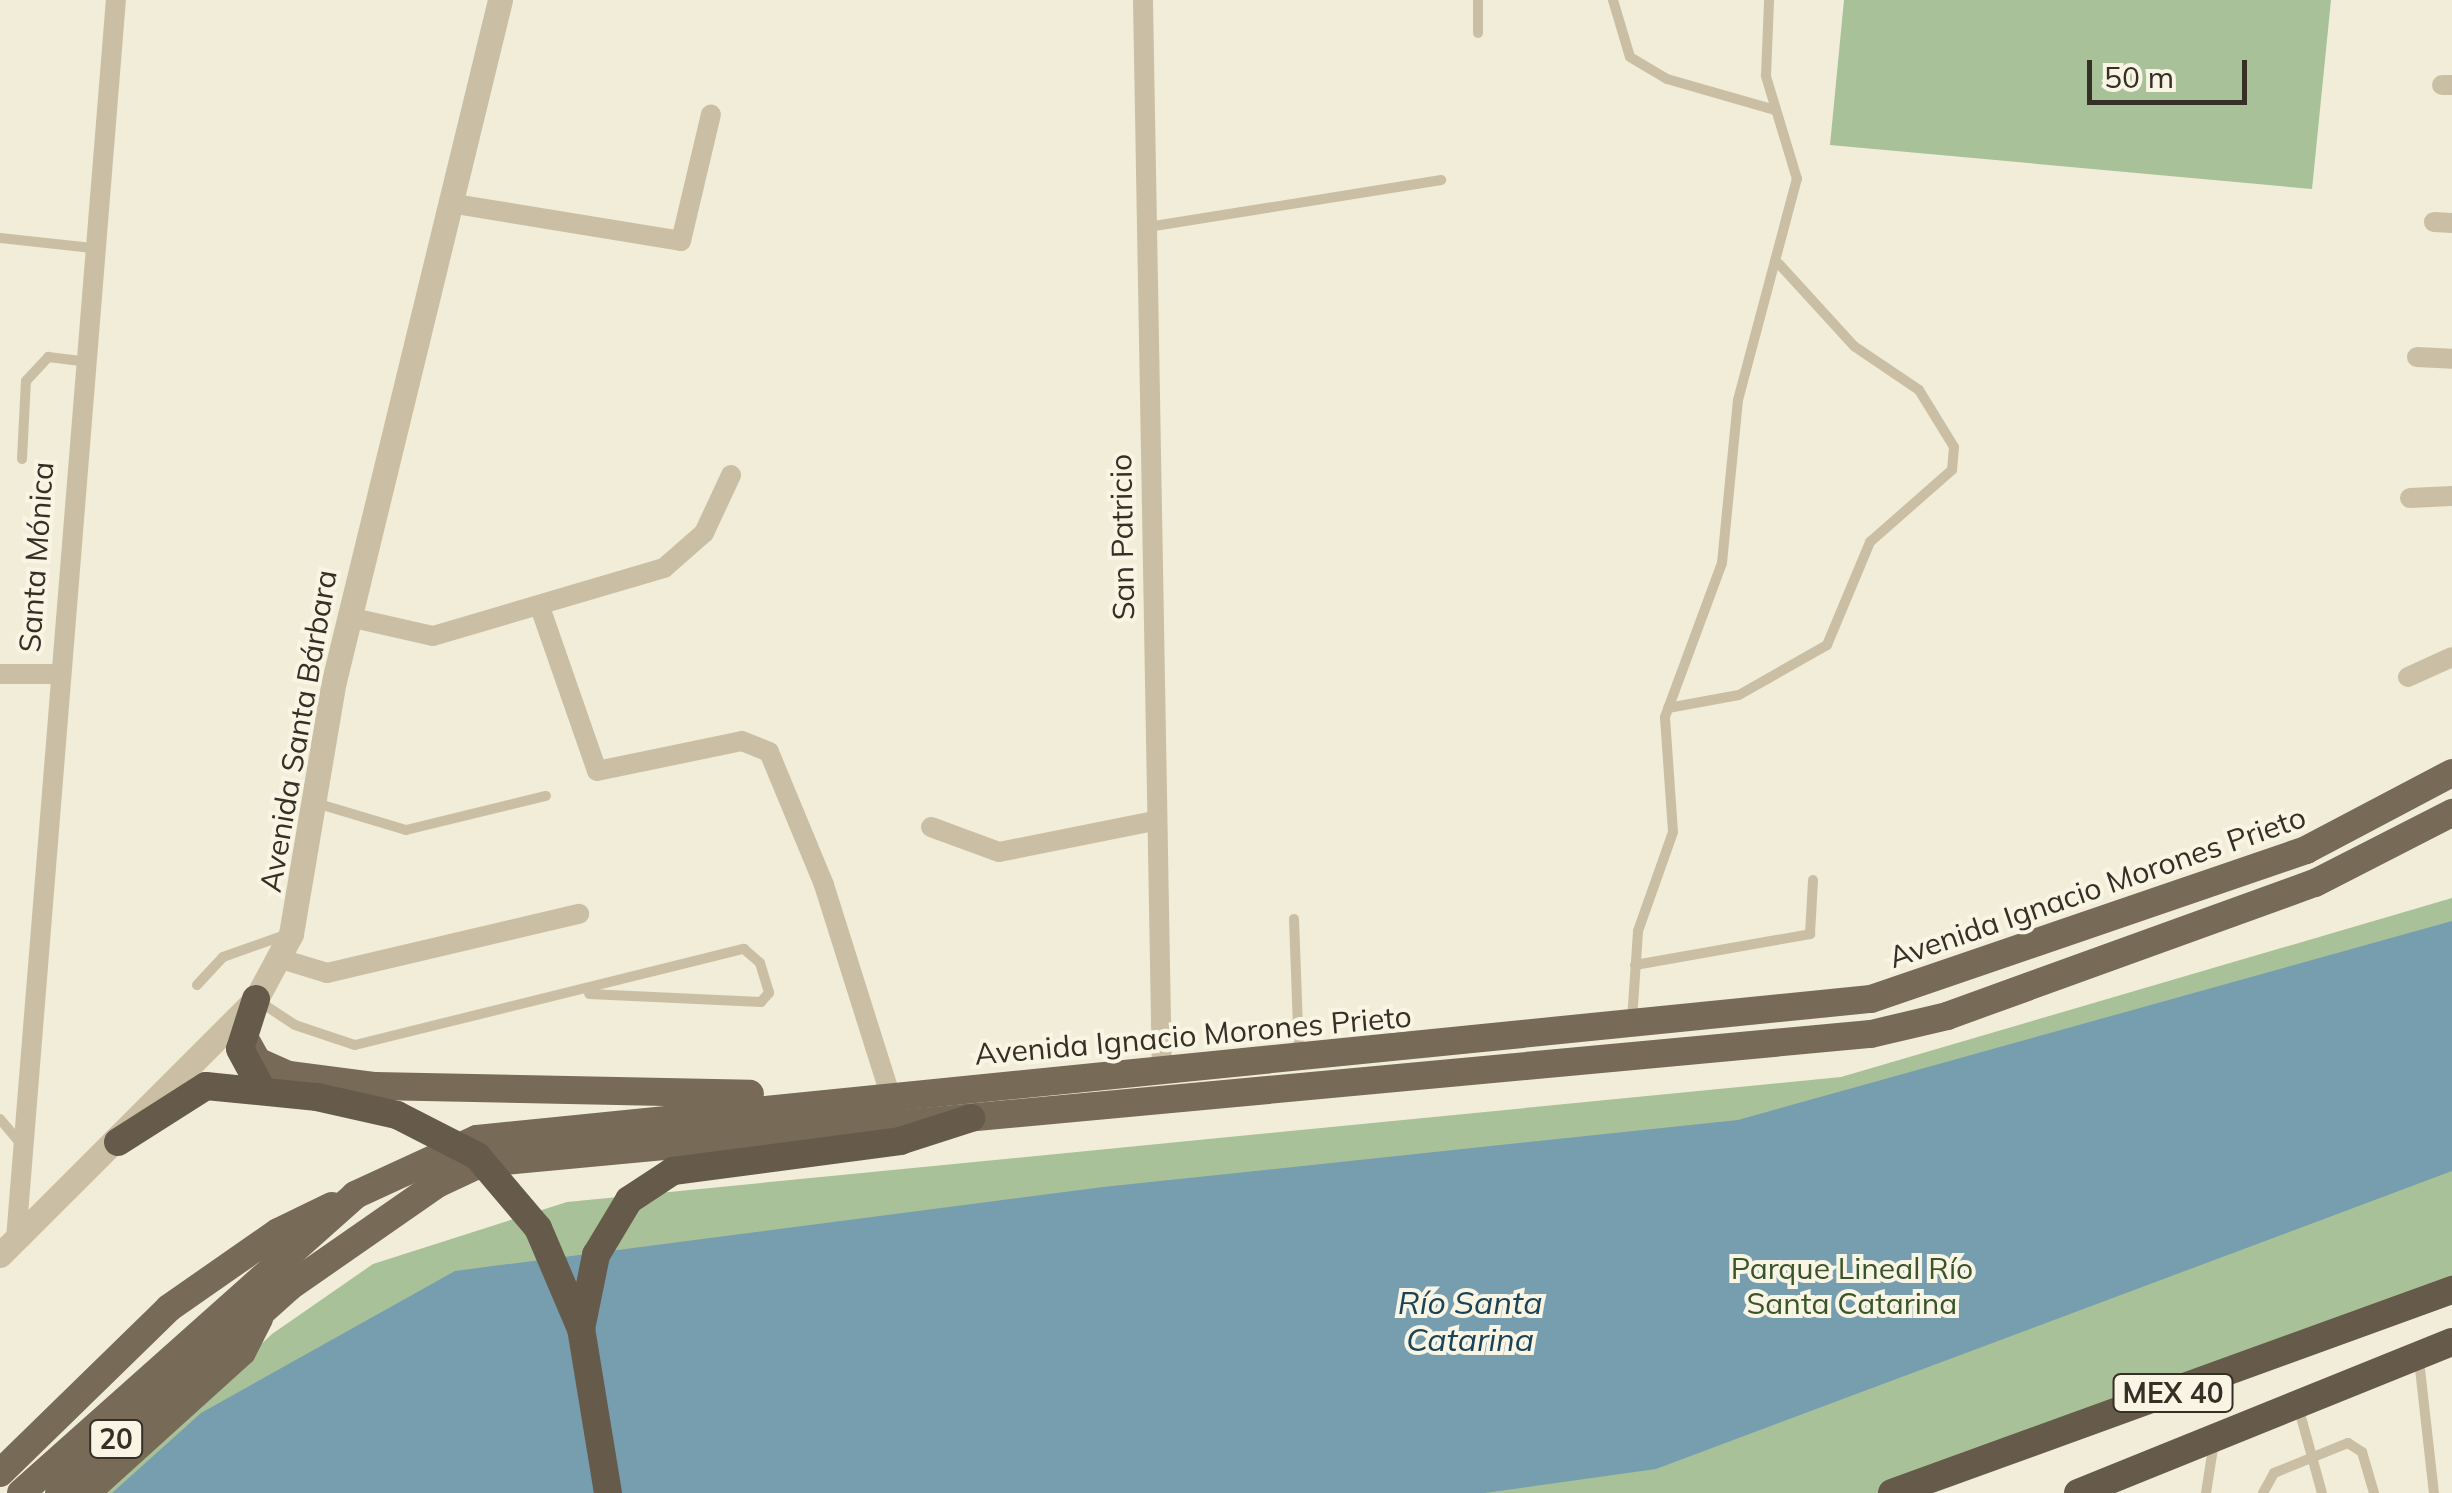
<!DOCTYPE html>
<meta charset="utf-8">
<style>
body{margin:0}
#map{position:relative;width:2452px;height:1493px;overflow:hidden;background:#f2edd8;font-family:Mulish,sans-serif}
div>[style]{position:absolute}
.green>*{inset:0;background:#a8c198}
.water>*{inset:0;background:#779eaf}
.service>*{height:10px;margin:-5px;padding:0 5px;transform-origin:5px;border-radius:5px;background:#cabfa4}
.minor>*{height:20px;margin:-10px;padding:0 10px;transform-origin:10px;border-radius:10px;background:#cabfa4}
.tertiary>*{height:25px;margin:-12.5px;padding:0 12.5px;transform-origin:12.5px;border-radius:12.5px;background:#cabfa4}
.primary>*{height:28px;margin:-14px;padding:0 14px;transform-origin:14px;border-radius:14px;background:#776a57}
.trunk>*{height:28px;margin:-14px;padding:0 14px;transform-origin:14px;border-radius:14px;background:#665b4a}
.trunk-bridge>*{height:28px;margin:-14px;padding:0 14px;transform-origin:14px;border-radius:14px;background:#665b4a}
span{translate:-50% -50%;white-space:nowrap;text-align:center;line-height:1.15;-webkit-text-stroke:8px #f9f5e5;paint-order:stroke}
.shield-label span{padding:2px 8px;background:#f9f5e5;border:2px solid;border-radius:8px;-webkit-text-stroke-width:0}
.shield-label{font-size:28px;color:#352f26;font-weight:700}
.street-label{font-size:30px;color:#352f26}
.park-label{font-size:30px;color:#395429}
.water-label{font-size:32px;color:#1b4357;font-style:italic}
.scale{position:absolute;left:2087px;top:60px;width:160px;height:45px;box-sizing:border-box;border:5px solid #352f26;border-top:0;padding-left:12px;font-size:30px;line-height:35px;white-space:nowrap;color:#352f26;-webkit-text-stroke:8px #f9f5e5;paint-order:stroke}
</style>
<div id="map">
<div class="green">
<div style="clip-path:polygon(1844px 0,2331px 0,2312px 189px,1830px 145px)"></div>
<div style="clip-path:polygon(2452px 898px,2452px 1288px,1891px 1493px,100px 1493px,272px 1334px,373px 1264px,567px 1202px,1841px 1077px)"></div>
</div>
<div class="water">
<div style="clip-path:polygon(2452px 921px,2452px 1171px,1656px 1469px,1485px 1493px,112px 1493px,201px 1413px,455px 1271px,1103px 1187px,1738px 1120px)"></div>
</div>
<div class="service">
<div style="left:1613px;top:0;width:59px;rotate:73.4deg"></div>
<div style="left:1630px;top:57px;width:43px;rotate:30.7deg"></div>
<div style="left:1667px;top:79px;width:112px;rotate:16deg"></div>
<div style="left:1478px;top:33px;width:33px;rotate:-90deg"></div>
<div style="left:1148px;top:227px;width:297px;rotate:-9.1deg"></div>
<div style="left:0;top:238px;width:93px;rotate:6.2deg"></div>
<div style="left:22px;top:459px;width:78px;rotate:-87.1deg"></div>
<div style="left:26px;top:381px;width:33px;rotate:-47deg"></div>
<div style="left:48px;top:357px;width:33px;rotate:7deg"></div>
<div style="left:1668px;top:708px;width:72px;rotate:-10.4deg"></div>
<div style="left:1739px;top:695px;width:101px;rotate:-29.6deg"></div>
<div style="left:1827px;top:645px;width:112px;rotate:-67.3deg"></div>
<div style="left:1870px;top:542px;width:109px;rotate:-41.3deg"></div>
<div style="left:1952px;top:470px;width:23px;rotate:-85deg"></div>
<div style="left:1954px;top:447px;width:67px;rotate:-121.6deg"></div>
<div style="left:1919px;top:390px;width:78px;rotate:-145.9deg"></div>
<div style="left:1854px;top:346px;width:111px;rotate:-132.4deg"></div>
<div style="left:316px;top:803px;width:94px;rotate:16.7deg"></div>
<div style="left:406px;top:830px;width:144px;rotate:-13.7deg"></div>
<div style="left:1294px;top:919px;width:134px;rotate:87.9deg"></div>
<div style="left:1635px;top:965px;width:178px;rotate:-10deg"></div>
<div style="left:1810px;top:934px;width:54px;rotate:-86.8deg"></div>
<div style="left:197px;top:985px;width:38px;rotate:-47deg"></div>
<div style="left:223px;top:957px;width:66px;rotate:-19.5deg"></div>
<div style="left:257px;top:1000px;width:45px;rotate:33.3deg"></div>
<div style="left:295px;top:1025px;width:63px;rotate:18.4deg"></div>
<div style="left:355px;top:1045px;width:401px;rotate:-13.9deg"></div>
<div style="left:744px;top:949px;width:21px;rotate:41deg"></div>
<div style="left:760px;top:963px;width:31px;rotate:73deg"></div>
<div style="left:769px;top:993px;width:12px;rotate:132deg"></div>
<div style="left:761px;top:1002px;width:172px;rotate:-177.3deg"></div>
<div style="left:1632px;top:1020px;width:89px;rotate:-86.1deg"></div>
<div style="left:1638px;top:931px;width:105px;rotate:-70.5deg"></div>
<div style="left:1673px;top:832px;width:115px;rotate:-94deg"></div>
<div style="left:1665px;top:717px;width:164px;rotate:-69.7deg"></div>
<div style="left:1722px;top:563px;width:164px;rotate:-84.4deg"></div>
<div style="left:1738px;top:400px;width:229px;rotate:-75.1deg"></div>
<div style="left:1797px;top:179px;width:108px;rotate:-106.8deg"></div>
<div style="left:1766px;top:76px;width:76px;rotate:-87.7deg"></div>
<div style="left:0;top:1119px;width:35px;rotate:50deg"></div>
<div style="left:2419px;top:1360px;width:134px;rotate:83.6deg"></div>
<div style="left:2298px;top:1406px;width:90px;rotate:74.6deg"></div>
<div style="left:2206px;top:1493px;width:52px;rotate:-81.1deg"></div>
<div style="left:2263px;top:1493px;width:23px;rotate:-61deg"></div>
<div style="left:2274px;top:1473px;width:80px;rotate:-22.1deg"></div>
<div style="left:2348px;top:1443px;width:17px;rotate:33deg"></div>
<div style="left:2362px;top:1452px;width:43px;rotate:73.7deg"></div>
</div>
<div class="minor">
<div style="left:1143px;top:0;width:1073px;rotate:88.99deg"></div>
<div style="left:2442px;top:85px;width:10px"></div>
<div style="left:449px;top:203px;width:235px;rotate:9.3deg"></div>
<div style="left:681px;top:241px;width:130px;rotate:-76.7deg"></div>
<div style="left:2434px;top:222px;width:18px;rotate:3deg"></div>
<div style="left:2417px;top:357px;width:35px;rotate:3deg"></div>
<div style="left:2410px;top:498px;width:42px;rotate:-2.7deg"></div>
<div style="left:541px;top:610px;width:170px;rotate:70.8deg"></div>
<div style="left:597px;top:771px;width:148px;rotate:-11.7deg"></div>
<div style="left:742px;top:741px;width:29px;rotate:22deg"></div>
<div style="left:769px;top:752px;width:144px;rotate:67.5deg"></div>
<div style="left:824px;top:885px;width:219px;rotate:72.5deg"></div>
<div style="left:349px;top:617px;width:86px;rotate:12.7deg"></div>
<div style="left:433px;top:636px;width:241px;rotate:-16.4deg"></div>
<div style="left:664px;top:568px;width:53px;rotate:-41.2deg"></div>
<div style="left:704px;top:533px;width:64px;rotate:-65deg"></div>
<div style="left:0;top:674px;width:58px"></div>
<div style="left:2408px;top:677px;width:48px;rotate:-24.4deg"></div>
<div style="left:931px;top:827px;width:72px;rotate:20.2deg"></div>
<div style="left:999px;top:852px;width:158px;rotate:-11.3deg"></div>
<div style="left:278px;top:958px;width:51px;rotate:17deg"></div>
<div style="left:327px;top:973px;width:259px;rotate:-13.2deg"></div>
<div style="left:16px;top:1239px;width:1243px;rotate:-85.39deg"></div>
</div>
<div class="tertiary">
<div style="left:0;top:1255px;width:362px;rotate:-45deg"></div>
<div style="left:256px;top:999px;width:74px;rotate:-61.7deg"></div>
<div style="left:291px;top:934px;width:257px;rotate:-80.4deg"></div>
<div style="left:334px;top:681px;width:701px;rotate:-76.3deg"></div>
</div>
<div class="primary">
<div style="left:245px;top:1039px;width:25px;rotate:61deg"></div>
<div style="left:257px;top:1061px;width:35px;rotate:24deg"></div>
<div style="left:289px;top:1075px;width:87px;rotate:7.3deg"></div>
<div style="left:375px;top:1086px;width:375px;rotate:1.2deg"></div>
<div style="left:0;top:1473px;width:236px;rotate:-44.3deg"></div>
<div style="left:169px;top:1308px;width:133px;rotate:-34.9deg"></div>
<div style="left:278px;top:1232px;width:60px;rotate:-25.7deg"></div>
<div style="left:21px;top:1493px;width:448px;rotate:-41.7deg"></div>
<div style="left:355px;top:1195px;width:134px;rotate:-24.7deg"></div>
<div style="left:477px;top:1139px;width:1401px;rotate:-5.74deg"></div>
<div style="left:1871px;top:999px;width:460px;rotate:-18.9deg"></div>
<div style="left:2306px;top:850px;width:165px;rotate:-27.8deg"></div>
<div style="left:59px;top:1493px;width:309px;rotate:-41.8deg"></div>
<div style="left:289px;top:1287px;width:180px;rotate:-34.8deg"></div>
<div style="left:437px;top:1184px;width:50px;rotate:-25deg"></div>
<div style="left:482px;top:1163px;width:1395px;rotate:-5.31deg"></div>
<div style="left:1871px;top:1034px;width:78px;rotate:-13.3deg"></div>
<div style="left:1947px;top:1016px;width:391px;rotate:-19.9deg"></div>
<div style="left:2315px;top:883px;width:154px;rotate:-27.1deg"></div>
<div style="left:86px;top:1493px;width:210px;rotate:-42.1deg"></div>
<div style="left:242px;top:1352px;width:38px;rotate:-63deg"></div>
</div>
<div class="trunk">
<div style="left:256px;top:999px;width:52px;rotate:107.7deg"></div>
<div style="left:240px;top:1049px;width:42px;rotate:61.6deg"></div>
<div style="left:118px;top:1142px;width:104px;rotate:-32.5deg"></div>
<div style="left:206px;top:1086px;width:112px;rotate:5.7deg"></div>
<div style="left:608px;top:1493px;width:166px;rotate:-99.3deg"></div>
<div style="left:581px;top:1329px;width:76px;rotate:-78.5deg"></div>
<div style="left:596px;top:1255px;width:64px;rotate:-59deg"></div>
<div style="left:629px;top:1200px;width:53px;rotate:-33.4deg"></div>
<div style="left:673px;top:1171px;width:229px;rotate:-7.5deg"></div>
<div style="left:900px;top:1141px;width:75px;rotate:-17.9deg"></div>
<div style="left:1892px;top:1493px;width:596px;rotate:-19.93deg"></div>
<div style="left:2078px;top:1493px;width:403px;rotate:-22deg"></div>
</div>
<div class="trunk-bridge">
<div style="left:317px;top:1097px;width:82px;rotate:12.7deg"></div>
<div style="left:397px;top:1115px;width:90px;rotate:27.1deg"></div>
<div style="left:477px;top:1156px;width:94px;rotate:49.7deg"></div>
<div style="left:538px;top:1228px;width:110px;rotate:66.9deg"></div>
</div>
<div class="shield-label">
<span style="left:2173px;top:1393px">MEX 40</span>
<span style="left:116px;top:1439px">20</span>
</div>
<div class="street-label">
<span style="left:1122px;top:537px;rotate:-91deg">San Patricio</span>
<span style="left:36px;top:557px;rotate:-86deg">Santa Mónica</span>
<span style="left:298px;top:731px;rotate:-80deg">Avenida Santa Bárbara</span>
<span style="left:2097px;top:887px;rotate:-19deg">Avenida Ignacio Morones Prieto</span>
<span style="left:1193px;top:1035px;rotate:-5deg">Avenida Ignacio Morones Prieto</span>
</div>
<div class="park-label">
<span style="left:1852px;top:1285px">Parque Lineal Río<br>Santa Catarina</span>
</div>
<div class="water-label">
<span style="left:1470px;top:1321px">Río Santa<br>Catarina</span>
</div>
<div class="scale">50 m</div>
</div>
